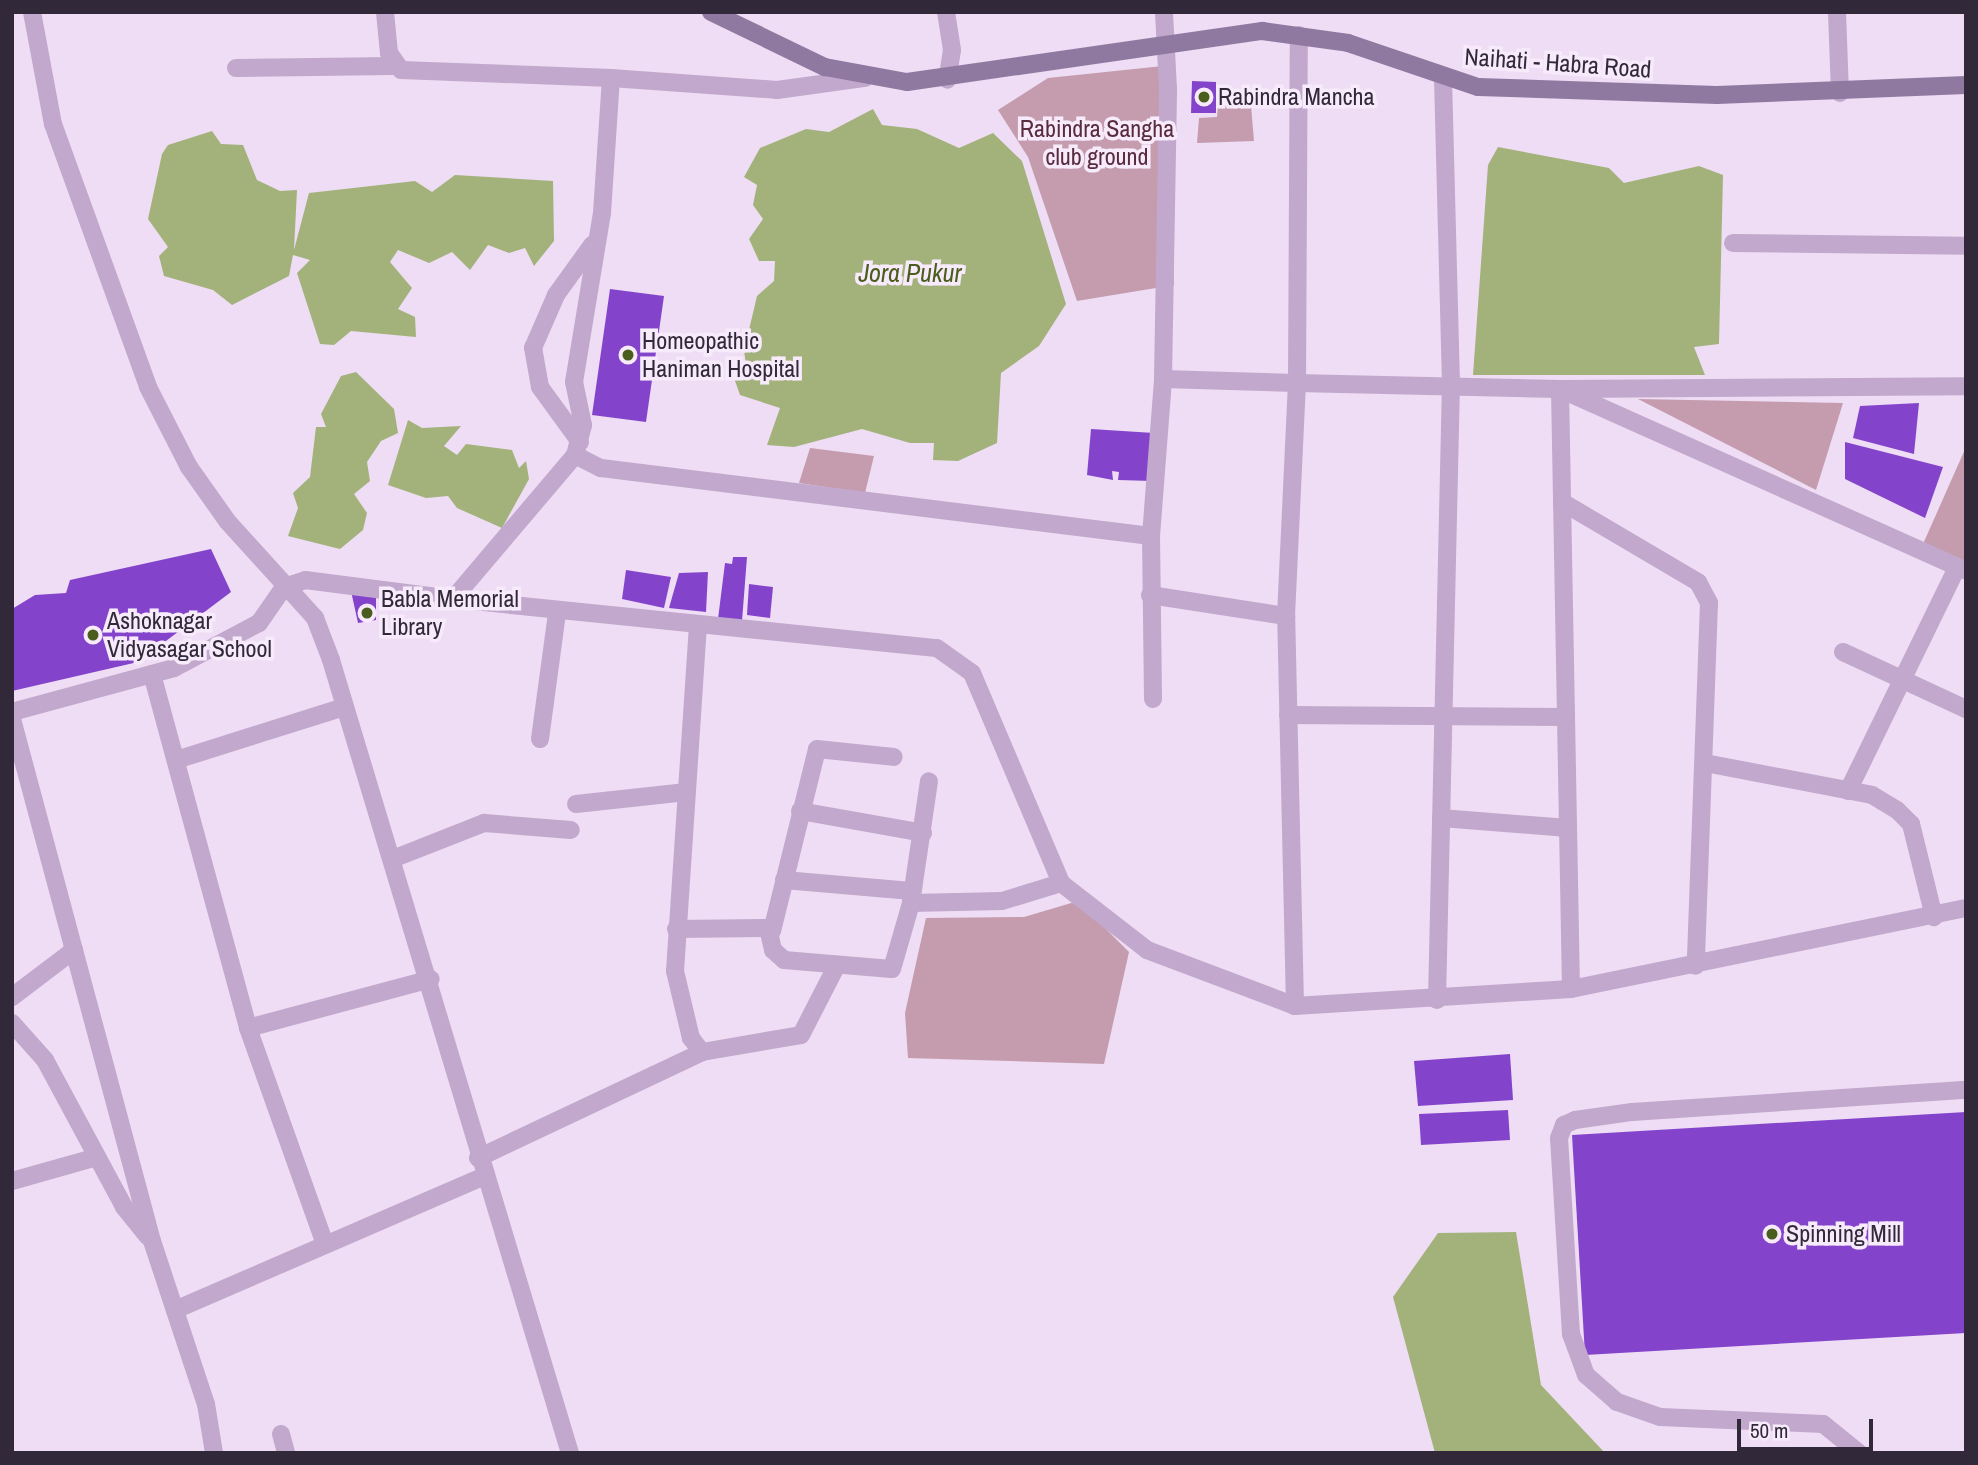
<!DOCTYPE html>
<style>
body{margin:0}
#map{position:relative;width:1978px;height:1465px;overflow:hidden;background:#eeddf4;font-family:"Archivo Narrow",sans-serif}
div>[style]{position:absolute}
.green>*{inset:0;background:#c49cad}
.water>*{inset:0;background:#a3b27b}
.building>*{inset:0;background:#8344cb}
.minor>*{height:18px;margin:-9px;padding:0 9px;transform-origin:9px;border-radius:9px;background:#c1a8cc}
.secondary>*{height:18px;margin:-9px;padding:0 9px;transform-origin:9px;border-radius:9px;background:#9079a0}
.dots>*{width:19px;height:19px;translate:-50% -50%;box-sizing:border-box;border:4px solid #f7eafb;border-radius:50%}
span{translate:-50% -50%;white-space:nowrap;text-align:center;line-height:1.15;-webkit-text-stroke:7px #f7eafb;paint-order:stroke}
.street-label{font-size:24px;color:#312939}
.poi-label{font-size:24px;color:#312939}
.left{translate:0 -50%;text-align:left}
.park-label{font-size:24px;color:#582b3e}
.water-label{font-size:26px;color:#4a5d1c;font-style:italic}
.frame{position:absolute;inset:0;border:14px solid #312939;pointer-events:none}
.scale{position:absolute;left:1737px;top:1419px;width:136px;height:32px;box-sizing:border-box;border:4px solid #312939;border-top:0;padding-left:9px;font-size:21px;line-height:24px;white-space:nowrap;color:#312939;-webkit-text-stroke:5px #f7eafb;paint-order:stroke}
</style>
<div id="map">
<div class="green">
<div style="clip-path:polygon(1163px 66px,1174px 285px,1077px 301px,1028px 157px,998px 110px,1048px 78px)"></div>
<div style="clip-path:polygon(1218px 104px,1251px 105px,1254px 141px,1197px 143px,1199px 118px,1217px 117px)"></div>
<div style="clip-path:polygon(1638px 399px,1843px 403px,1816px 490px)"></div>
<div style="clip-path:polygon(1966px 447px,1966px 567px,1923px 544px)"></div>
<div style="clip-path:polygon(810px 448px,874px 456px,865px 493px,799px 483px)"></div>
<div style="clip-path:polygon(1078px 901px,1129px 952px,1104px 1064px,908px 1058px,905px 1013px,926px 918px,1024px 917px)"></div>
</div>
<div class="water">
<div style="clip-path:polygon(873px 109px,882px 125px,917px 129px,959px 148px,993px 133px,1022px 161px,1066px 304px,1039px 346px,1001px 373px,997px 443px,958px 461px,933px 460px,934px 443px,910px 443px,862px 429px,794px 447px,767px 445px,780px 408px,740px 395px,733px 375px,747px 371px,744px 351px,757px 296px,774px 281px,775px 261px,759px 261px,749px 239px,763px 219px,753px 205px,757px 185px,744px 177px,760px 148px,806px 129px,829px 132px)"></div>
<div style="clip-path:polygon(212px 131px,221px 144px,243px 145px,257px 180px,280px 191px,297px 190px,294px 250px,309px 193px,415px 181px,432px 192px,455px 175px,553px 181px,554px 241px,534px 266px,525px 248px,509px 253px,488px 245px,470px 270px,452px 252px,429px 263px,398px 250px,390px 262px,412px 288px,398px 309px,415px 317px,416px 337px,351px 331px,334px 345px,320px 344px,297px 273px,310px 260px,293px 255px,289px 276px,232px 305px,213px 290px,164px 276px,159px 256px,168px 247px,148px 219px,162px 154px,168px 145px)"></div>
<div style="clip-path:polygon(1498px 147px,1609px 168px,1624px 183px,1699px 166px,1723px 175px,1719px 344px,1694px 347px,1705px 375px,1473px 375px,1488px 165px)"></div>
<div style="clip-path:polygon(356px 372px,394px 409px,398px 433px,381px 441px,367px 462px,370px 481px,354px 494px,367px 513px,363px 530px,340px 549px,288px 536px,298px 508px,293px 493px,310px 477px,316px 427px,326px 427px,321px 414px,341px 376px)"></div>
<div style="clip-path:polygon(408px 420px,422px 428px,461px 426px,444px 446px,457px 455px,466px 444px,512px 450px,519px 468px,526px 461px,529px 479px,502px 528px,457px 508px,448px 496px,426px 498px,388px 485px)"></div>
<div style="clip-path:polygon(1516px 1232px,1541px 1385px,1605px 1453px,1435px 1453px,1393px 1297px,1438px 1233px)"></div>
</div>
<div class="building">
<div style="clip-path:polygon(1192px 81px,1216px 82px,1216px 113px,1191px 113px)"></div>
<div style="clip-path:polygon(610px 289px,664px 296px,646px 422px,592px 415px)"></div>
<div style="clip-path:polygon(1919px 403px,1914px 454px,1853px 438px,1860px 406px)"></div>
<div style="clip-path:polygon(1091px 429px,1154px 433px,1152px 481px,1118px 480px,1119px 472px,1112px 471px,1113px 480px,1087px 475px)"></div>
<div style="clip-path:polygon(1845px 442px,1943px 467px,1925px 518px,1845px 479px)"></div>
<div style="clip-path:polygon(211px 549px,231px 592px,138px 662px,12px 691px,12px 609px,35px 595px,66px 593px,70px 580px)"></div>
<div style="clip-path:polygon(733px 557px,747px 557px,742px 621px,718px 619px,725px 563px,732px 564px)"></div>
<div style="clip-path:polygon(626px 570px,671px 577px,664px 608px,622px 599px)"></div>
<div style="clip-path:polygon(708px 572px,706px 612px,669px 608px,679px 573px)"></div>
<div style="clip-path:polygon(749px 584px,773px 587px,770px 618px,747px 615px)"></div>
<div style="clip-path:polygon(351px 591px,376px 595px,376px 620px,358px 623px)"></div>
<div style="clip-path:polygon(1510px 1054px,1513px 1100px,1418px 1106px,1414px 1061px)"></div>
<div style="clip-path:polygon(1508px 1110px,1510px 1140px,1421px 1145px,1419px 1114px)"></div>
<div style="clip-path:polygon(1966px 1112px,1966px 1333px,1585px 1355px,1572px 1135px)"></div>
</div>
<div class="minor">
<div style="left:32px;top:12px;width:114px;rotate:79.4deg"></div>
<div style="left:53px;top:124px;width:280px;rotate:70.1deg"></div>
<div style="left:148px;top:387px;width:90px;rotate:62.9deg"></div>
<div style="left:189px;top:467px;width:67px;rotate:54.7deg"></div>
<div style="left:228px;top:522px;width:130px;rotate:47.8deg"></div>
<div style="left:315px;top:618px;width:45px;rotate:69.1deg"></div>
<div style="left:331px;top:660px;width:828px;rotate:73.23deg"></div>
<div style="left:946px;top:12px;width:38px;rotate:81deg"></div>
<div style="left:952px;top:50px;width:30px;rotate:99deg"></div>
<div style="left:1837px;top:12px;width:81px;rotate:87.9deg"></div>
<div style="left:236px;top:68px;width:157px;rotate:-0.7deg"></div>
<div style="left:611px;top:78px;width:166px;rotate:4.1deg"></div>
<div style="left:777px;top:90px;width:89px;rotate:-7.8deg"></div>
<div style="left:1733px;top:243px;width:233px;rotate:0.7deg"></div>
<div style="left:1163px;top:379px;width:134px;rotate:1.7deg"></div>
<div style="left:1297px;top:383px;width:348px;rotate:-89.7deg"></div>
<div style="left:1297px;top:383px;width:263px;rotate:1.3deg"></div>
<div style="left:1560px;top:389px;width:600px;rotate:88.95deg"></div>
<div style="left:1571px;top:989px;width:277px;rotate:176.5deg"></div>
<div style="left:1295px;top:1006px;width:390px;rotate:-91.3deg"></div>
<div style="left:1286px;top:616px;width:233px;rotate:-87.3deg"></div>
<div style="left:1560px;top:389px;width:445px;rotate:24.1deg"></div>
<div style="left:1564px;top:389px;width:402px;rotate:-0.4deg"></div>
<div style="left:580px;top:442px;width:68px;rotate:-126deg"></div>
<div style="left:540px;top:387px;width:40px;rotate:-100deg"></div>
<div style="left:533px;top:348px;width:58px;rotate:-66.5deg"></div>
<div style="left:556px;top:295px;width:62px;rotate:-54.2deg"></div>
<div style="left:575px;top:455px;width:29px;rotate:27deg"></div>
<div style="left:601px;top:468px;width:554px;rotate:7.05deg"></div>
<div style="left:1562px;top:502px;width:158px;rotate:30.5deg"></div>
<div style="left:1698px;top:582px;width:24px;rotate:62deg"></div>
<div style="left:1709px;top:603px;width:363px;rotate:92.1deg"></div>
<div style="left:1150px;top:595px;width:138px;rotate:8.8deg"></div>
<div style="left:453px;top:599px;width:486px;rotate:5.8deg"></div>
<div style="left:937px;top:648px;width:43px;rotate:35.5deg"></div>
<div style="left:972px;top:673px;width:228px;rotate:67deg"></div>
<div style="left:1061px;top:883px;width:109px;rotate:37.9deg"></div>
<div style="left:1147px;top:950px;width:158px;rotate:20.7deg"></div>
<div style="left:698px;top:625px;width:347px;rotate:93.8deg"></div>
<div style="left:675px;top:971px;width:69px;rotate:76.6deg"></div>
<div style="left:691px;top:1038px;width:18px;rotate:52deg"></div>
<div style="left:702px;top:1052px;width:100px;rotate:-9.7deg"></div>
<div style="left:801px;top:1035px;width:79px;rotate:-62.8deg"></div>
<div style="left:1843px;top:652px;width:136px;rotate:24.9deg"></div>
<div style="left:152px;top:674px;width:367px;rotate:74.8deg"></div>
<div style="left:248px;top:1028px;width:229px;rotate:70.4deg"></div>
<div style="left:1153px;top:699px;width:163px;rotate:-90.7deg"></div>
<div style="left:1151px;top:536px;width:157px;rotate:-85.6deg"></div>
<div style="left:1163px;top:379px;width:290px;rotate:-89deg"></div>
<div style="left:1168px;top:89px;width:77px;rotate:-93deg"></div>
<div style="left:12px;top:712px;width:168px;rotate:-15.2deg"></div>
<div style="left:174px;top:668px;width:96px;rotate:-27.9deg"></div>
<div style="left:259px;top:623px;width:44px;rotate:-55.2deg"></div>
<div style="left:284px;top:587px;width:22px;rotate:-18deg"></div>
<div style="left:305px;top:580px;width:149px;rotate:7.3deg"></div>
<div style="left:453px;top:599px;width:189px;rotate:-49.7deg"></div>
<div style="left:575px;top:455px;width:31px;rotate:-75deg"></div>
<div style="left:583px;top:425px;width:44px;rotate:-101.8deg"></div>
<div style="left:574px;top:382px;width:171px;rotate:-80.6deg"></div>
<div style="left:602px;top:213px;width:135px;rotate:-86.2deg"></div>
<div style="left:611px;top:78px;width:210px;rotate:-177.8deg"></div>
<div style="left:401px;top:70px;width:21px;rotate:-125deg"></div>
<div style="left:389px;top:53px;width:41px;rotate:-95.6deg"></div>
<div style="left:1288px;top:715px;width:278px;rotate:0.4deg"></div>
<div style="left:12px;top:719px;width:540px;rotate:74.99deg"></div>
<div style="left:152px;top:1241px;width:172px;rotate:71.7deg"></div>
<div style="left:206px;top:1404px;width:50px;rotate:80.7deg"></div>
<div style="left:540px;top:739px;width:126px;rotate:-82.3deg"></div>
<div style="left:176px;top:760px;width:176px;rotate:-17.5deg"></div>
<div style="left:1705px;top:763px;width:170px;rotate:10.8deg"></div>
<div style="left:1872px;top:795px;width:29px;rotate:31deg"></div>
<div style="left:1897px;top:810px;width:20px;rotate:45deg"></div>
<div style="left:1911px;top:824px;width:96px;rotate:76.1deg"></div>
<div style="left:1848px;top:791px;width:246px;rotate:-64deg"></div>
<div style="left:576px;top:804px;width:111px;rotate:-6.2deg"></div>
<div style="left:800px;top:811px;width:125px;rotate:10.1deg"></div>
<div style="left:1441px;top:818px;width:127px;rotate:4.5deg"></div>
<div style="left:395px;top:858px;width:96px;rotate:-21.5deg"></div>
<div style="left:484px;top:823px;width:87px;rotate:4.6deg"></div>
<div style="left:784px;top:880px;width:128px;rotate:4.9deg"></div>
<div style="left:911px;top:903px;width:91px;rotate:-1.3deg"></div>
<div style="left:1002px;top:901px;width:62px;rotate:-17deg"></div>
<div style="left:676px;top:929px;width:92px;rotate:-0.6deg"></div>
<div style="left:768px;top:928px;width:23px;rotate:77deg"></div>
<div style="left:773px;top:950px;width:15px;rotate:42deg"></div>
<div style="left:784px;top:960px;width:108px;rotate:4.8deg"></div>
<div style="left:892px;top:969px;width:69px;rotate:-73.9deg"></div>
<div style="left:911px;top:903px;width:123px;rotate:-81.6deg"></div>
<div style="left:772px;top:931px;width:187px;rotate:-76.1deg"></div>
<div style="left:817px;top:749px;width:77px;rotate:5.9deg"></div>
<div style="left:1571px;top:989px;width:403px;rotate:-11.6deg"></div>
<div style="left:12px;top:997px;width:78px;rotate:-37.2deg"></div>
<div style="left:1437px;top:1000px;width:616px;rotate:-88.7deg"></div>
<div style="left:1451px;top:384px;width:305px;rotate:-91.5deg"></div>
<div style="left:12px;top:1023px;width:50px;rotate:48.3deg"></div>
<div style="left:45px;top:1060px;width:167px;rotate:61.7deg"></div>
<div style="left:124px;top:1207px;width:38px;rotate:51deg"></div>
<div style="left:248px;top:1028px;width:189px;rotate:-15deg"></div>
<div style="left:478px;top:1158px;width:248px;rotate:-25.3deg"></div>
<div style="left:12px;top:1181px;width:88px;rotate:-15.8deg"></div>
<div style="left:175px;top:1310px;width:338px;rotate:-23.4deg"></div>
<div style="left:281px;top:1434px;width:20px;rotate:75deg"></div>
<div style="left:1859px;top:1453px;width:46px;rotate:-141.1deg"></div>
<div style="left:1823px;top:1424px;width:163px;rotate:-177.5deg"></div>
<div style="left:1660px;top:1417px;width:46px;rotate:-160.8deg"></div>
<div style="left:1617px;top:1402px;width:41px;rotate:-138.9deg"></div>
<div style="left:1586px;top:1375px;width:44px;rotate:-110.1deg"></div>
<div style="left:1571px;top:1334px;width:196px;rotate:-93.5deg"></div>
<div style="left:1559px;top:1138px;width:14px;rotate:-69deg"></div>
<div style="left:1564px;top:1125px;width:12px;rotate:-24deg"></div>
<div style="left:1575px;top:1120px;width:58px;rotate:-8deg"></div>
<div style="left:1632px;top:1112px;width:335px;rotate:-3.8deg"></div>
</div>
<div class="secondary">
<div style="left:711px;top:12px;width:127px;rotate:25.8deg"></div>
<div style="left:825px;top:67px;width:83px;rotate:10.4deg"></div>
<div style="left:907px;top:82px;width:359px;rotate:-8.2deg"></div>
<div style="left:1262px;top:31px;width:87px;rotate:7.9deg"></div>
<div style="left:1348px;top:43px;width:137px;rotate:18.7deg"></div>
<div style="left:1478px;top:87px;width:239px;rotate:1.9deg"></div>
<div style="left:1717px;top:95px;width:249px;rotate:-2.3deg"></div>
</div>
<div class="dots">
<div style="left:1204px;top:97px;background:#4a5d1c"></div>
<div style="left:628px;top:355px;background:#4a5d1c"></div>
<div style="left:367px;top:613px;background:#4a5d1c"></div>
<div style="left:93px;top:635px;background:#4a5d1c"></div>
<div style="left:1772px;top:1234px;background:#4a5d1c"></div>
</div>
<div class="street-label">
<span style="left:1558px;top:63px;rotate:4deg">Naihati - Habra Road</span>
</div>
<div class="poi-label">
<span class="left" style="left:1218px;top:97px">Rabindra Mancha</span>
<span class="left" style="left:642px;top:355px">Homeopathic<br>Haniman Hospital</span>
<span class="left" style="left:381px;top:613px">Babla Memorial<br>Library</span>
<span class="left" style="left:107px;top:635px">Ashoknagar<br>Vidyasagar School</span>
<span class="left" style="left:1786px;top:1234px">Spinning Mill</span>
</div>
<div class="park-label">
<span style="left:1097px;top:143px">Rabindra Sangha<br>club ground</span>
</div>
<div class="water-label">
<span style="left:910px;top:273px">Jora Pukur</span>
</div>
<div class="frame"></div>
<div class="scale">50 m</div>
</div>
